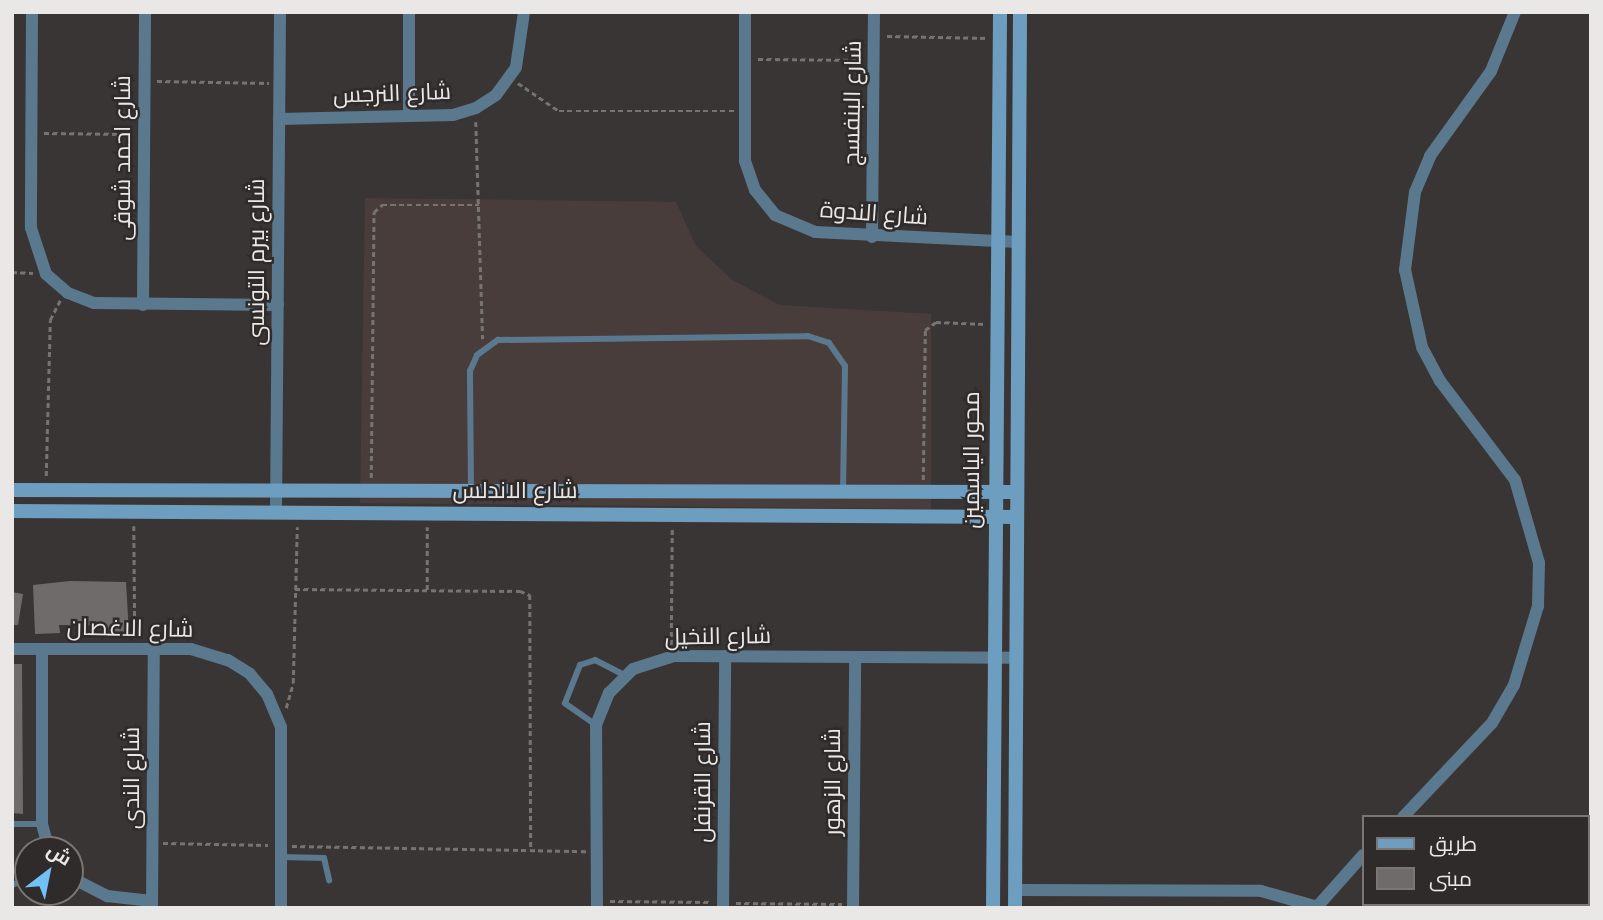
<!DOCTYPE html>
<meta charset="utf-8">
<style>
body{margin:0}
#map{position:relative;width:1603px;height:920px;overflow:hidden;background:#3a3535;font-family:"Varela Round",Cairo,sans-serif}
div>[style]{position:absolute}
.built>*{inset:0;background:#493d3c}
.building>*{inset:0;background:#706b6b}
.path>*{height:2.5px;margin-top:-1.25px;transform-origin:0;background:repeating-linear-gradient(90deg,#777373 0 5px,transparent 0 8.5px)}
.lane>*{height:6px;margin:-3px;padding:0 3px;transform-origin:3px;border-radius:3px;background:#5b798e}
.street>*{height:12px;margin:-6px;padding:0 6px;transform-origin:6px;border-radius:6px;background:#5b798e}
.secondary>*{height:14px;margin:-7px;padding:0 7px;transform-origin:7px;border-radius:7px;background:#6d9ebf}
span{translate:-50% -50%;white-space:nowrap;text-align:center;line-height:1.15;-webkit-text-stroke:5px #302b2b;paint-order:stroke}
.street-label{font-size:23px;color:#eae7e7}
.frame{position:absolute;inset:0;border:14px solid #eae7e7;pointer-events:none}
.legend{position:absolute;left:1362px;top:815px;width:228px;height:91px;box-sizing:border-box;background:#302b2b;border:2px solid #7a7676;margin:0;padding:9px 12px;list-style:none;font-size:21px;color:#eae7e7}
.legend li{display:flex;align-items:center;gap:14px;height:35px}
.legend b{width:35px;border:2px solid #7a7676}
.north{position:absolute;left:14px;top:836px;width:70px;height:70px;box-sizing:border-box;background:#302b2b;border:2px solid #7a7676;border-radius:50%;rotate:32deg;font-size:19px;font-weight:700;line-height:28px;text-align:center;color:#eae7e7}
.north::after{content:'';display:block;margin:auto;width:24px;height:32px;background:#71c1f5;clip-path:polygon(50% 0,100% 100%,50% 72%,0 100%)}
</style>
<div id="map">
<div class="built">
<div style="clip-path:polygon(365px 198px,676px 202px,696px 246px,732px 280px,780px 305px,931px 314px,931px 509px,360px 503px)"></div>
</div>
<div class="building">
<div style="clip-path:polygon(70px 581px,126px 582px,129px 634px,103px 635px,102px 626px,59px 625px,60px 633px,35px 634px,33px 585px)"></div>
<div style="clip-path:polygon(12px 592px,23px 594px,18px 625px,12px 625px)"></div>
<div style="clip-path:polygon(12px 664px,22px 664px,23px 814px,12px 813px)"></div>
</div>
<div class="path">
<div style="left:887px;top:36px;width:102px;rotate:1.1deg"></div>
<div style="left:758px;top:59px;width:105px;rotate:0.5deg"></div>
<div style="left:157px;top:81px;width:112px;rotate:1deg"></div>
<div style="left:518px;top:83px;width:50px;rotate:34.3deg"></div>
<div style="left:559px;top:111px;width:175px"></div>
<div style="left:476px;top:122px;width:217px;rotate:88.2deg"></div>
<div style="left:44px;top:133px;width:87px;rotate:0.7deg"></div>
<div style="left:12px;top:272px;width:21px;rotate:3deg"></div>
<div style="left:46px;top:476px;width:156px;rotate:-88.5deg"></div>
<div style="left:50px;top:320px;width:22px;rotate:-63deg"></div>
<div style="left:371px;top:478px;width:266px;rotate:-89.4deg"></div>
<div style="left:374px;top:212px;width:11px;rotate:-41deg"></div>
<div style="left:382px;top:205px;width:97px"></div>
<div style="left:923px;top:480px;width:150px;rotate:-89.2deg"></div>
<div style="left:925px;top:330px;width:14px;rotate:-36deg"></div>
<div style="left:936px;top:322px;width:49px;rotate:2.3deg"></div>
<div style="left:134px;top:526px;width:112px;rotate:89.5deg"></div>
<div style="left:295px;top:589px;width:225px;rotate:0.5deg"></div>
<div style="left:520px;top:591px;width:11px;rotate:22deg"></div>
<div style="left:530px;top:595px;width:255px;rotate:89.8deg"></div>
<div style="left:427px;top:590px;width:63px;rotate:-90deg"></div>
<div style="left:671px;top:645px;width:116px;rotate:-89.5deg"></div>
<div style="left:286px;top:708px;width:26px;rotate:-74deg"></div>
<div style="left:293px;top:683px;width:156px;rotate:-88.5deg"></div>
<div style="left:163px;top:843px;width:105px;rotate:1.1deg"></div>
<div style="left:292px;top:846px;width:294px;rotate:1deg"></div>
<div style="left:610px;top:901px;width:102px;rotate:0.6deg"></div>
<div style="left:736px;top:903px;width:106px;rotate:0.5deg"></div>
</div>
<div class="lane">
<div style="left:471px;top:490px;width:119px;rotate:-90.5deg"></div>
<div style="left:470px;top:371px;width:17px;rotate:-66deg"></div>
<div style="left:477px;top:355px;width:26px;rotate:-36deg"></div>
<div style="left:498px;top:340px;width:310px;rotate:-0.7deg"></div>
<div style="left:808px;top:336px;width:22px;rotate:18deg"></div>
<div style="left:829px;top:343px;width:28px;rotate:55deg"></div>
<div style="left:845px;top:366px;width:126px;rotate:90.9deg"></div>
<div style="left:596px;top:725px;width:38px;rotate:-145deg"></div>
<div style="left:565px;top:703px;width:41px;rotate:-68.5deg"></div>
<div style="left:580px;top:665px;width:16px;rotate:-18deg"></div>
<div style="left:595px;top:660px;width:33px;rotate:27deg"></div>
<div style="left:12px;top:824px;width:30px"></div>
<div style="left:281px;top:857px;width:43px;rotate:1.3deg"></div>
<div style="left:324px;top:858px;width:23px;rotate:77deg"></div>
<div style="left:12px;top:885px;width:17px;rotate:-21deg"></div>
</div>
<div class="street">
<div style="left:32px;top:12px;width:216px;rotate:90.3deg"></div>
<div style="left:31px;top:228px;width:48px;rotate:71.9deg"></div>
<div style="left:46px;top:274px;width:29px;rotate:41deg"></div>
<div style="left:68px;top:293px;width:28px;rotate:21deg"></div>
<div style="left:94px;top:303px;width:184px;rotate:0.6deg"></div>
<div style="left:745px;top:12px;width:149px;rotate:90deg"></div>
<div style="left:745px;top:161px;width:31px;rotate:71deg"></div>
<div style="left:755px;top:190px;width:32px;rotate:51deg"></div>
<div style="left:775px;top:215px;width:43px;rotate:23deg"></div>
<div style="left:815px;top:232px;width:203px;rotate:2.8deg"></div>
<div style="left:409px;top:116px;width:104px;rotate:-90deg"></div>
<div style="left:279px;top:119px;width:174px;rotate:-1.3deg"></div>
<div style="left:453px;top:115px;width:24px;rotate:-17deg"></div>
<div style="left:476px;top:108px;width:24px;rotate:-33deg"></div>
<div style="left:496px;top:95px;width:34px;rotate:-54deg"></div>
<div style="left:516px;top:67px;width:56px;rotate:-81.7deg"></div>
<div style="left:872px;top:237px;width:225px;rotate:-89.5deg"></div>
<div style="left:143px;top:305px;width:293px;rotate:-89.6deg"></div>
<div style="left:276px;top:512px;width:500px;rotate:-89.54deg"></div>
<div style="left:12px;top:649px;width:179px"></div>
<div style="left:191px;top:649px;width:39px;rotate:17deg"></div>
<div style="left:228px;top:660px;width:26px;rotate:32deg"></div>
<div style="left:250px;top:674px;width:26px;rotate:50deg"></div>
<div style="left:267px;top:694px;width:36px;rotate:67deg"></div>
<div style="left:281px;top:727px;width:181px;rotate:90deg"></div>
<div style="left:42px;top:649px;width:175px;rotate:90deg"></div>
<div style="left:42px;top:824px;width:27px;rotate:75deg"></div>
<div style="left:1403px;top:817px;width:129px;rotate:-46.6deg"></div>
<div style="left:1492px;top:723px;width:44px;rotate:-59.9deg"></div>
<div style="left:1514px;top:685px;width:83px;rotate:-73.1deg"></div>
<div style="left:1538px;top:606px;width:43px;rotate:-88.7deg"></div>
<div style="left:1539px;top:563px;width:86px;rotate:-106.1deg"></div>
<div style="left:1515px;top:480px;width:124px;rotate:-127.1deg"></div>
<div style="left:1440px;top:381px;width:38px;rotate:-118deg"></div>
<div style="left:1422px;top:347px;width:79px;rotate:-102.4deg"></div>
<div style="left:1405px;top:270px;width:79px;rotate:-82.7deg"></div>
<div style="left:1415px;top:192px;width:39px;rotate:-67deg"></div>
<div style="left:1430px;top:156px;width:105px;rotate:-54.3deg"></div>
<div style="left:1491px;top:71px;width:64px;rotate:-67.9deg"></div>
<div style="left:70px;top:877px;width:42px;rotate:27.2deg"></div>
<div style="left:107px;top:896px;width:45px;rotate:6.3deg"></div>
<div style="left:1015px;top:890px;width:246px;rotate:0.2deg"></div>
<div style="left:1261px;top:891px;width:62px;rotate:15.8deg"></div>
<div style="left:152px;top:908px;width:259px;rotate:-89.6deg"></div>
<div style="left:597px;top:908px;width:183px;rotate:-90.3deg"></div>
<div style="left:596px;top:725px;width:35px;rotate:-68deg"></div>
<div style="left:609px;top:693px;width:34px;rotate:-45deg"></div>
<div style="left:633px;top:669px;width:43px;rotate:-17.6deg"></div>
<div style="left:674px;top:656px;width:342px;rotate:0.3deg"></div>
<div style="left:723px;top:908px;width:252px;rotate:-89.5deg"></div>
<div style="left:853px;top:908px;width:251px;rotate:-89.5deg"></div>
<div style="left:1316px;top:908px;width:71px;rotate:-48.4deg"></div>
</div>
<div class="secondary">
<div style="left:12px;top:490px;width:1005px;rotate:0.11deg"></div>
<div style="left:12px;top:511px;width:1005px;rotate:0.34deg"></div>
<div style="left:993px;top:908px;width:896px;rotate:-89.55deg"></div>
<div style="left:1015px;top:908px;width:896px;rotate:-89.68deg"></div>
</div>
<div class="street-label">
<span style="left:392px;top:94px;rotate:-2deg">شارع النرجس</span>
<span style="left:853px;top:103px;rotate:-89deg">شارع البنفسج</span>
<span style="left:123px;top:158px;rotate:-90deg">شارع احمد شوقى</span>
<span style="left:874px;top:214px;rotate:4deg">شارع الندوة</span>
<span style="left:257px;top:262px;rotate:-90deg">شارع بيرم التونسى</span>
<span style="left:972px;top:460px;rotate:-90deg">محور الياسمين</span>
<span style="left:515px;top:491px">شارع الاندلس</span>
<span style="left:130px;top:629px;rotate:1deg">شارع الاغصان</span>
<span style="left:718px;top:637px;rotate:-1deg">شارع النخيل</span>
<span style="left:132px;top:778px;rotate:-90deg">شارع الندى</span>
<span style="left:703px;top:782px;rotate:-90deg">شارع القرنفل</span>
<span style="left:833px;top:782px;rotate:-90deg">شارع الزهور</span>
</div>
<div class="frame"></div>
<ul class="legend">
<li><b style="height:9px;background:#6d9ebf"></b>طريق</li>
<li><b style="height:19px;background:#706b6b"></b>مبنى</li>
</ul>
<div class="north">ش</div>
</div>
